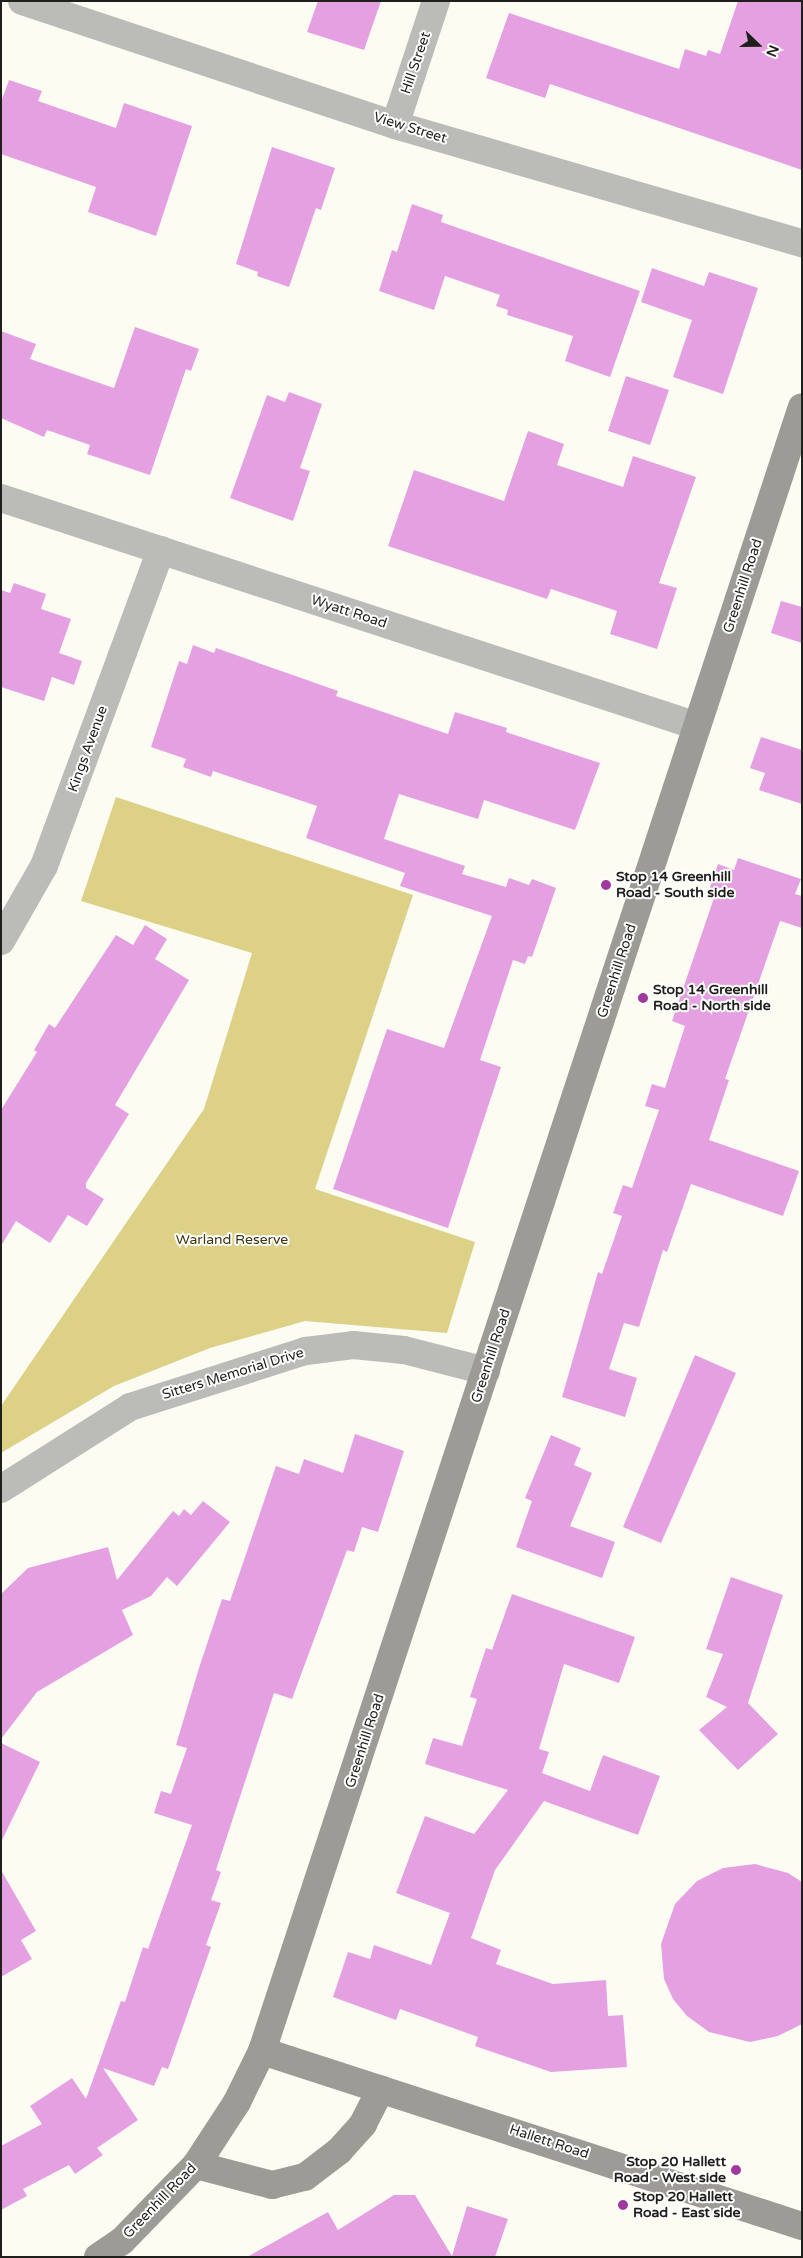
<!DOCTYPE html>
<style>
body{margin:0}
#map{position:relative;width:803px;height:2258px;overflow:hidden;background:#fdfcf3;font-family:"Varela Round",sans-serif}
div>[style]{position:absolute}
.green>*{inset:0;background:#dcd186}
.building>*{inset:0;background:#e5a0e1}
.street>*{height:28px;margin:-14px;padding:0 14px;transform-origin:14px;border-radius:14px;background:#bbbbb7}
.secondary>*{height:28px;margin:-14px;padding:0 14px;transform-origin:14px;border-radius:14px;background:#9c9b96}
.dots>*{width:14px;height:14px;translate:-50% -50%;box-sizing:border-box;border:2px solid #fff;border-radius:50%}
span{translate:-50% -50%;white-space:nowrap;text-align:center;line-height:1.15;-webkit-text-stroke:4px #fff;paint-order:stroke}
.street-label{font-size:14px;color:#1f1f1c}
.poi-label{font-size:14px;color:#1f1f1c;font-weight:700}
.left{translate:0 -50%;text-align:left}
.right{translate:-100% -50%;text-align:right}
.park-label{font-size:14px;color:#3d370e}
.frame{position:absolute;inset:0;border:2px solid #1f1f1c;pointer-events:none}
.north{position:absolute;left:733px;top:20px;width:50px;height:50px;-webkit-text-stroke:4px #fff;paint-order:stroke;rotate:112deg;font-size:14px;font-weight:700;line-height:20px;text-align:center;color:#1f1f1c}
.north::after{content:'';display:block;margin:auto;width:18px;height:22px;background:#1f1f1c;clip-path:polygon(50% 0,100% 100%,50% 72%,0 100%)}
</style>
<div id="map">
<div class="green">
<div style="clip-path:polygon(116px 797px,413px 895px,315px 1189px,475px 1242px,447px 1333px,305px 1321px,210px 1348px,114px 1386px,1px 1453px,1px 1406px,204px 1109px,252px 953px,81px 901px)"></div>
</div>
<div class="building">
<div style="clip-path:polygon(318px 1px,381px 1px,364px 50px,307px 32px)"></div>
<div style="clip-path:polygon(738px 1px,802px 1px,802px 170px,550px 84px,545px 98px,486px 78px,509px 13px,679px 69px,685px 49px,706px 56px,708px 50px,720px 54px)"></div>
<div style="clip-path:polygon(9px 80px,42px 91px,38px 101px,116px 128px,124px 103px,192px 126px,156px 236px,88px 212px,96px 187px,1px 154px,1px 102px)"></div>
<div style="clip-path:polygon(272px 147px,335px 168px,321px 210px,316px 208px,289px 287px,257px 276px,258px 272px,236px 264px)"></div>
<div style="clip-path:polygon(412px 204px,443px 215px,441px 222px,640px 291px,610px 377px,565px 361px,573px 336px,507px 315px,508px 310px,496px 306px,500px 295px,445px 276px,434px 310px,379px 291px,392px 250px,397px 252px)"></div>
<div style="clip-path:polygon(652px 268px,704px 286px,709px 272px,758px 288px,723px 394px,673px 377px,692px 320px,641px 302px)"></div>
<div style="clip-path:polygon(135px 327px,199px 349px,191px 371px,186px 369px,150px 475px,87px 454px,90px 445px,47px 430px,44px 437px,1px 418px,1px 331px,36px 344px,30px 359px,114px 388px)"></div>
<div style="clip-path:polygon(626px 376px,669px 390px,650px 445px,608px 431px)"></div>
<div style="clip-path:polygon(289px 392px,322px 404px,300px 468px,310px 471px,293px 521px,230px 498px,267px 395px,285px 402px)"></div>
<div style="clip-path:polygon(528px 431px,564px 444px,557px 465px,623px 487px,633px 456px,696px 477px,659px 583px,677px 588px,657px 649px,610px 634px,617px 611px,551px 589px,547px 599px,388px 546px,414px 470px,504px 501px)"></div>
<div style="clip-path:polygon(14px 583px,46px 594px,41px 609px,71px 619px,59px 653px,82px 661px,74px 685px,52px 677px,44px 701px,1px 687px,1px 590px,10px 593px)"></div>
<div style="clip-path:polygon(781px 601px,802px 607px,802px 643px,771px 633px)"></div>
<div style="clip-path:polygon(193px 645px,214px 653px,216px 648px,287px 673px,338px 691px,336px 696px,448px 734px,455px 712px,507px 728px,506px 732px,600px 763px,575px 830px,484px 800px,478px 819px,399px 794px,384px 839px,465px 866px,462px 874px,506px 887px,509px 878px,529px 885px,532px 879px,556px 888px,532px 957px,528px 956px,525px 964px,513px 960px,480px 1060px,501px 1067px,448px 1228px,333px 1189px,387px 1029px,444px 1048px,492px 916px,400px 886px,405px 873px,306px 838px,317px 806px,213px 771px,211px 777px,183px 767px,186px 759px,151px 747px,179px 661px,187px 664px)"></div>
<div style="clip-path:polygon(761px 737px,802px 750px,802px 804px,759px 790px,765px 773px,750px 768px)"></div>
<div style="clip-path:polygon(738px 858px,801px 879px,795px 894px,802px 896px,802px 928px,780px 921px,725px 1079px,729px 1080px,709px 1140px,799px 1171px,783px 1216px,691px 1184px,667px 1252px,663px 1250px,639px 1327px,624px 1323px,609px 1369px,637px 1378px,625px 1417px,562px 1397px,598px 1272px,602px 1274px,622px 1216px,613px 1213px,623px 1185px,632px 1188px,659px 1110px,645px 1106px,652px 1084px,665px 1088px,685px 1026px,672px 1021px,714px 898px,707px 896px,718px 864px,734px 870px)"></div>
<div style="clip-path:polygon(145px 925px,167px 939px,155px 959px,189px 980px,115px 1105px,129px 1114px,86px 1183px,86px 1188px,104px 1199px,87px 1226px,68px 1215px,50px 1243px,16px 1221px,1px 1246px,1px 1110px,37px 1052px,34px 1050px,49px 1024px,55px 1028px,116px 935px,133px 945px)"></div>
<div style="clip-path:polygon(695px 1355px,736px 1373px,661px 1543px,623px 1527px)"></div>
<div style="clip-path:polygon(355px 1434px,404px 1451px,378px 1532px,362px 1527px,354px 1552px,347px 1550px,292px 1699px,274px 1693px,216px 1870px,221px 1872px,211px 1900px,221px 1903px,206px 1945px,211px 1947px,168px 2069px,162px 2067px,154px 2086px,103px 2068px,138px 2120px,97px 2148px,103px 2155px,75px 2174px,69px 2165px,23px 2189px,27px 2196px,1px 2210px,1px 2146px,42px 2124px,30px 2106px,72px 2078px,86px 2099px,121px 2001px,125px 2002px,143px 1947px,148px 1949px,192px 1825px,154px 1813px,161px 1791px,171px 1794px,187px 1748px,176px 1745px,199px 1668px,222px 1599px,230px 1601px,276px 1466px,299px 1474px,304px 1459px,343px 1473px)"></div>
<div style="clip-path:polygon(551px 1435px,581px 1448px,574px 1465px,592px 1473px,570px 1526px,615px 1542px,602px 1578px,516px 1547px,532px 1501px,525px 1498px)"></div>
<div style="clip-path:polygon(203px 1501px,230px 1522px,177px 1586px,167px 1577px,151px 1596px,122px 1610px,133px 1635px,37px 1692px,1px 1739px,1px 1594px,28px 1568px,108px 1547px,117px 1580px,173px 1511px,179px 1516px,184px 1509px,191px 1515px)"></div>
<div style="clip-path:polygon(731px 1577px,783px 1595px,748px 1703px,778px 1734px,738px 1770px,699px 1730px,727px 1707px,706px 1697px,723px 1654px,706px 1649px)"></div>
<div style="clip-path:polygon(512px 1594px,635px 1637px,619px 1683px,564px 1664px,539px 1749px,549px 1752px,542px 1773px,590px 1791px,603px 1755px,660px 1776px,638px 1835px,544px 1801px,495px 1870px,471px 1938px,501px 1950px,496px 1964px,553px 1984px,606px 1980px,608px 2016px,623px 2015px,627px 2067px,551px 2072px,475px 2046px,478px 2037px,400px 2009px,396px 2020px,333px 1997px,348px 1952px,370px 1959px,374px 1945px,431px 1965px,450px 1913px,396px 1893px,425px 1816px,474px 1834px,508px 1790px,425px 1764px,433px 1738px,462px 1746px,477px 1699px,470px 1697px,486px 1648px,492px 1650px)"></div>
<div style="clip-path:polygon(1px 1743px,40px 1762px,1px 1842px)"></div>
<div style="clip-path:polygon(755px 1864px,788px 1873px,802px 1882px,802px 2024px,778px 2036px,750px 2042px,709px 2032px,687px 2016px,673px 1999px,664px 1979px,661px 1944px,675px 1904px,697px 1881px,723px 1868px)"></div>
<div style="clip-path:polygon(1px 1870px,36px 1931px,21px 1940px,32px 1959px,1px 1977px)"></div>
<div style="clip-path:polygon(394px 2195px,415px 2195px,452px 2256px,467px 2206px,508px 2219px,495px 2257px,247px 2257px,328px 2212px,338px 2230px)"></div>
</div>
<div class="street">
<div style="left:22px;top:1px;width:393px;rotate:18.4deg"></div>
<div style="left:395px;top:125px;width:424px;rotate:16.2deg"></div>
<div style="left:395px;top:125px;width:131px;rotate:-71.7deg"></div>
<div style="left:1px;top:498px;width:732px;rotate:18.14deg"></div>
<div style="left:1px;top:941px;width:86px;rotate:-60.2deg"></div>
<div style="left:44px;top:866px;width:337px;rotate:-69.7deg"></div>
<div style="left:1px;top:1489px;width:153px;rotate:-32.4deg"></div>
<div style="left:130px;top:1407px;width:185px;rotate:-17.7deg"></div>
<div style="left:306px;top:1351px;width:47px;rotate:-7.3deg"></div>
<div style="left:353px;top:1345px;width:51px;rotate:5.6deg"></div>
<div style="left:404px;top:1350px;width:85px;rotate:14.4deg"></div>
</div>
<div class="secondary">
<div style="left:262px;top:2051px;width:568px;rotate:17.96deg"></div>
<div style="left:196px;top:2165px;width:79px;rotate:14.7deg"></div>
<div style="left:272px;top:2185px;width:34px;rotate:-14deg"></div>
<div style="left:305px;top:2177px;width:43px;rotate:-37.4deg"></div>
<div style="left:339px;top:2151px;width:36px;rotate:-48deg"></div>
<div style="left:363px;top:2124px;width:39px;rotate:-63deg"></div>
<div style="left:98px;top:2257px;width:29px;rotate:-34deg"></div>
<div style="left:122px;top:2241px;width:106px;rotate:-45.8deg"></div>
<div style="left:196px;top:2165px;width:75px;rotate:-56.9deg"></div>
<div style="left:237px;top:2102px;width:57px;rotate:-63.9deg"></div>
<div style="left:262px;top:2051px;width:1730px;rotate:-71.82deg"></div>
</div>
<div class="dots">
<div style="left:606px;top:885px;background:#a0399e"></div>
<div style="left:643px;top:998px;background:#a0399e"></div>
<div style="left:736px;top:2170px;background:#a0399e"></div>
<div style="left:623px;top:2205px;background:#a0399e"></div>
</div>
<div class="street-label">
<span style="left:416px;top:63px;rotate:-71deg">Hill Street</span>
<span style="left:410px;top:128px;rotate:17deg">View Street</span>
<span style="left:743px;top:586px;rotate:-72deg">Greenhill Road</span>
<span style="left:349px;top:612px;rotate:18deg">Wyatt Road</span>
<span style="left:88px;top:749px;rotate:-70deg">Kings Avenue</span>
<span style="left:617px;top:971px;rotate:-72deg">Greenhill Road</span>
<span style="left:491px;top:1356px;rotate:-72deg">Greenhill Road</span>
<span style="left:233px;top:1374px;rotate:-17deg">Sitters Memorial Drive</span>
<span style="left:365px;top:1741px;rotate:-72deg">Greenhill Road</span>
<span style="left:549px;top:2142px;rotate:18deg">Hallett Road</span>
<span style="left:160px;top:2201px;rotate:-46deg">Greenhill Road</span>
</div>
<div class="poi-label">
<span class="left" style="left:616px;top:885px">Stop 14 Greenhill<br>Road - South side</span>
<span class="left" style="left:653px;top:998px">Stop 14 Greenhill<br>Road - North side</span>
<span class="right" style="left:726px;top:2170px">Stop 20 Hallett<br>Road - West side</span>
<span class="left" style="left:633px;top:2205px">Stop 20 Hallett<br>Road - East side</span>
</div>
<div class="park-label">
<span style="left:232px;top:1240px">Warland Reserve</span>
</div>
<div class="frame"></div>
<div class="north">N</div>
</div>
